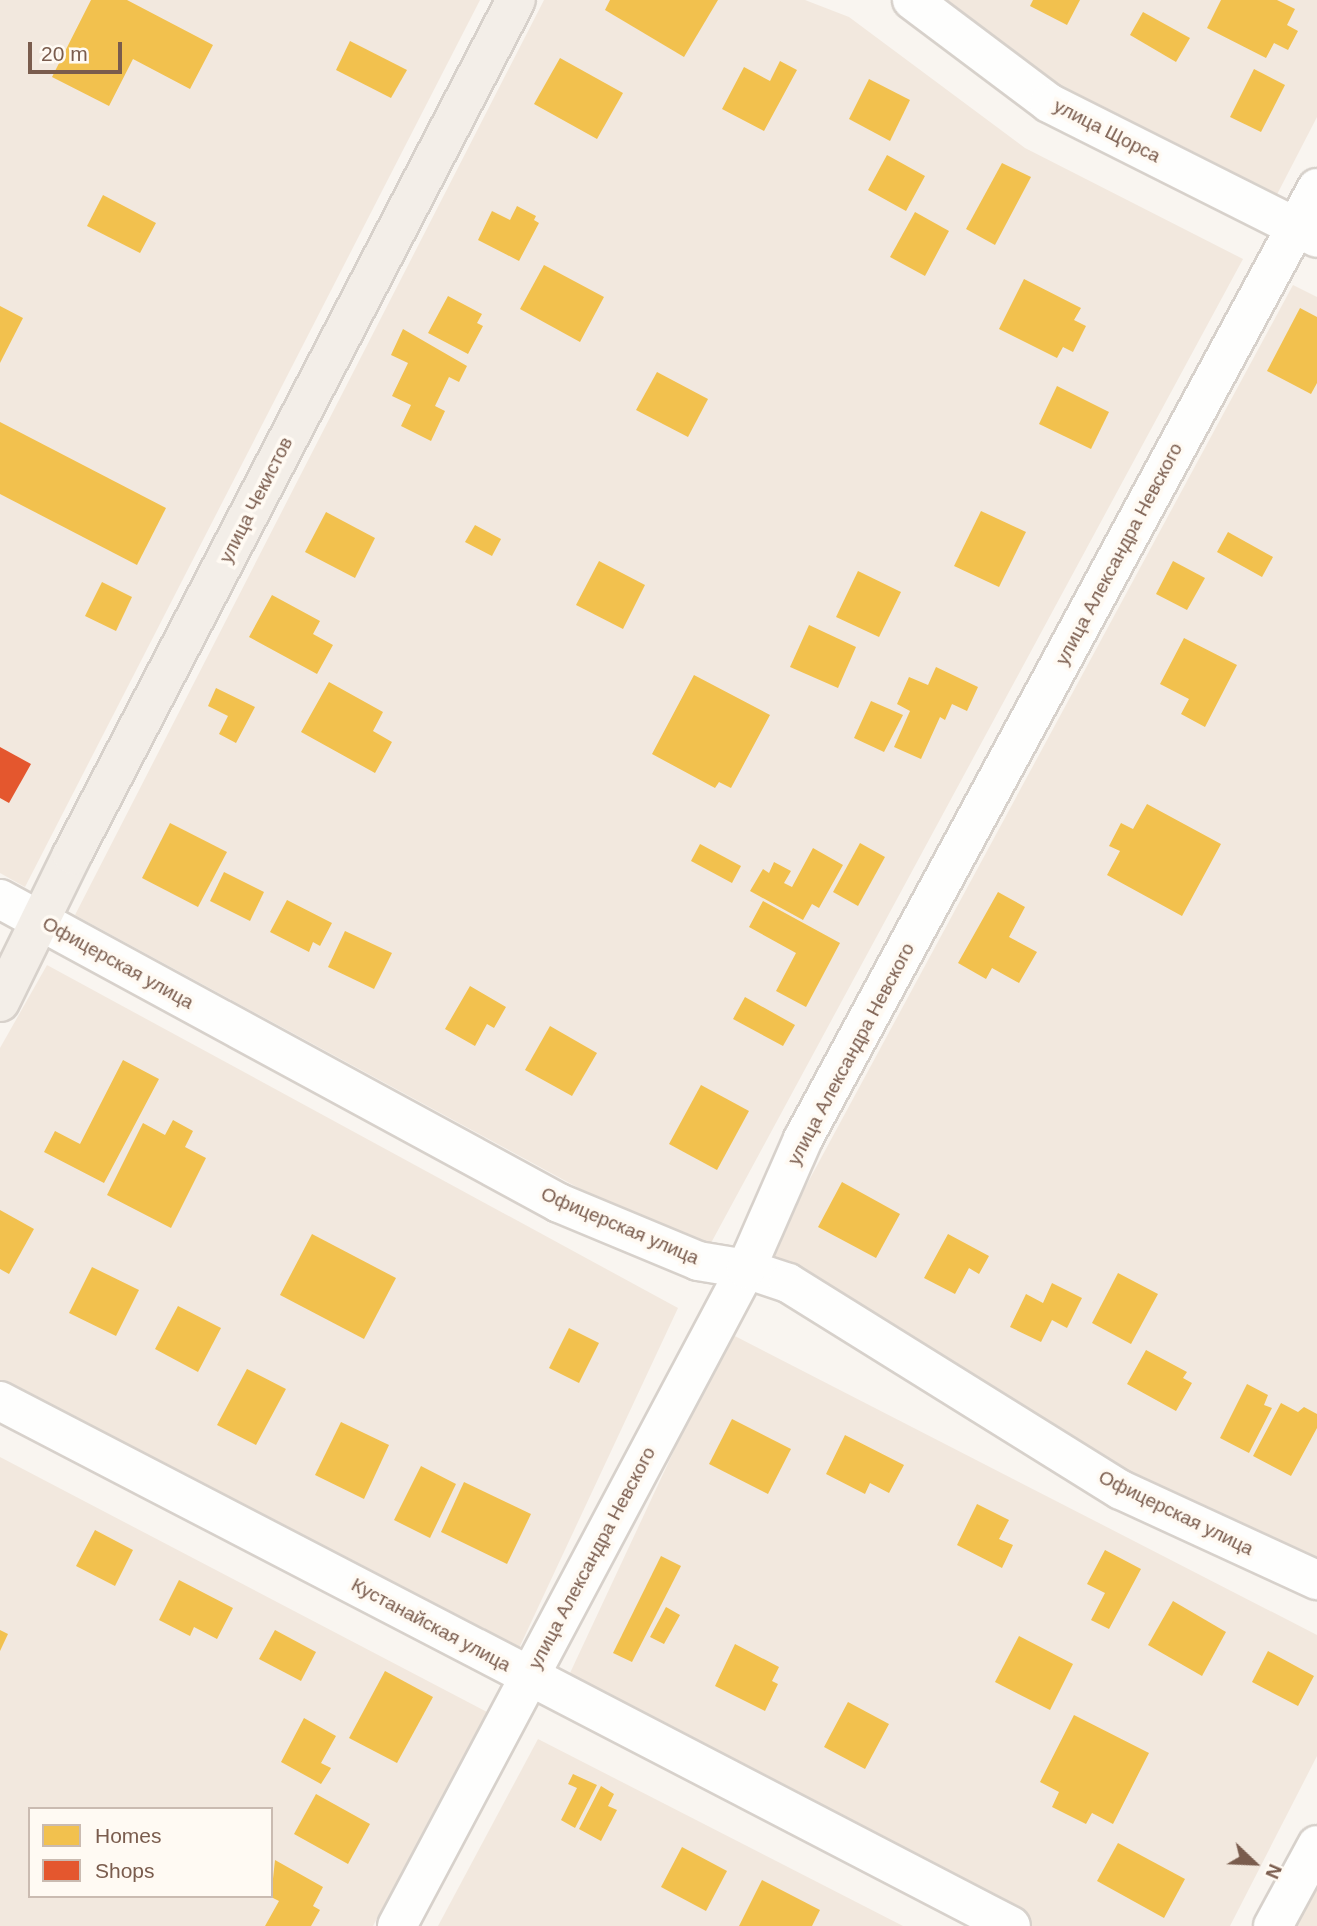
<!DOCTYPE html>
<meta charset="utf-8">
<style>
body{margin:0}
#map{position:relative;width:1317px;height:1926px;overflow:hidden;background:#f9f5f0;font-family:Helvetica,sans-serif}
div>[style]{position:absolute}
.residential>*{inset:0;background:#f2e8de}
.homes>*{inset:0;background:#f2c14e}
.shops>*{inset:0;background:#e4572e}
.roads{filter:drop-shadow(2px 0 #d7d1cb) drop-shadow(-2px 0 #d7d1cb) drop-shadow(0 2px #d7d1cb) drop-shadow(0 -2px #d7d1cb)}
.minor>*{height:38px;margin:-19px;padding:0 19px;transform-origin:19px;border-radius:19px;background:#fefefd}
.major>*{height:38px;margin:-19px;padding:0 19px;transform-origin:19px;border-radius:19px;background:#f3eee8}
span{translate:-50% -50%;white-space:nowrap;text-align:center;line-height:1.15;-webkit-text-stroke:7px #fffaf3;paint-order:stroke}
.street-label{font-size:19px;color:#7a5c4d}
.legend{position:absolute;left:28px;top:1807px;width:245px;height:91px;box-sizing:border-box;background:#fffaf3;border:2px solid #cabbb1;margin:0;padding:9px 12px;list-style:none;font-size:21px;color:#7a5c4d}
.legend li{display:flex;align-items:center;gap:14px;height:35px}
.legend b{width:35px;border:2px solid #cabbb1}
.north{position:absolute;left:1219px;top:1828px;width:70px;height:70px;-webkit-text-stroke:5px #fffaf3;paint-order:stroke;rotate:113deg;font-size:19px;font-weight:700;line-height:28px;text-align:center;color:#7a5c4d}
.north::after{content:'';display:block;margin:auto;width:24px;height:32px;background:#7a5c4d;clip-path:polygon(50% 0,100% 100%,50% 72%,0 100%)}
.scale{position:absolute;left:28px;top:42px;width:94px;height:32px;box-sizing:border-box;border:4px solid #7a5c4d;border-top:0;padding-left:9px;font-size:21px;line-height:24px;white-space:nowrap;color:#7a5c4d;-webkit-text-stroke:5px #fffaf3;paint-order:stroke}
</style>
<div id="map">
<div class="residential">
<div style="clip-path:polygon(0 0,480px 0,25px 887px,0 873px)"></div>
<div style="clip-path:polygon(544px 0,805px 0,849px 17px,1025px 148px,1243px 259px,704px 1256px,75px 915px)"></div>
<div style="clip-path:polygon(920px 0,1317px 0,1317px 117px,1270px 208px,1053px 99px)"></div>
<div style="clip-path:polygon(1293px 285px,1317px 297px,1317px 1571px,754px 1282px)"></div>
<div style="clip-path:polygon(47px 965px,678px 1308px,513px 1661px,0 1393px,0 1048px)"></div>
<div style="clip-path:polygon(729px 1333px,1317px 1635px,1317px 1756px,1230px 1926px,1028px 1926px,563px 1688px)"></div>
<div style="clip-path:polygon(evenodd,0 1457px,487px 1712px,373px 1926px,0 1926px,0 1457px,30px 1809px,271px 1809px,271px 1896px,30px 1896px,30px 1809px)"></div>
<div style="clip-path:polygon(538px 1739px,903px 1926px,438px 1926px)"></div>
<div style="clip-path:polygon(1317px 1880px,1317px 1926px,1294px 1926px)"></div>
</div>
<div class="homes">
<div style="clip-path:polygon(91px 0,127px 0,213px 45px,190px 89px,133px 59px,109px 106px,52px 77px)"></div>
<div style="clip-path:polygon(610px 0,718px 0,684px 57px,605px 10px)"></div>
<div style="clip-path:polygon(1033px 0,1080px 0,1067px 25px,1030px 6px)"></div>
<div style="clip-path:polygon(1221px 0,1277px 0,1295px 9px,1287px 25px,1298px 31px,1288px 50px,1274px 43px,1266px 58px,1207px 28px)"></div>
<div style="clip-path:polygon(1143px 12px,1190px 38px,1176px 62px,1130px 35px)"></div>
<div style="clip-path:polygon(350px 41px,407px 70px,391px 98px,336px 70px)"></div>
<div style="clip-path:polygon(560px 58px,623px 93px,597px 139px,534px 104px)"></div>
<div style="clip-path:polygon(780px 61px,797px 70px,764px 131px,722px 109px,744px 67px,770px 81px)"></div>
<div style="clip-path:polygon(1254px 69px,1285px 85px,1261px 132px,1230px 117px)"></div>
<div style="clip-path:polygon(869px 79px,910px 100px,890px 141px,849px 119px)"></div>
<div style="clip-path:polygon(887px 155px,925px 176px,906px 211px,868px 190px)"></div>
<div style="clip-path:polygon(1002px 163px,1031px 177px,995px 245px,966px 229px)"></div>
<div style="clip-path:polygon(103px 195px,156px 223px,140px 253px,87px 226px)"></div>
<div style="clip-path:polygon(517px 206px,536px 216px,534px 220px,539px 223px,519px 261px,478px 240px,492px 211px,510px 220px)"></div>
<div style="clip-path:polygon(915px 212px,949px 231px,925px 276px,890px 257px)"></div>
<div style="clip-path:polygon(544px 265px,604px 297px,580px 342px,520px 309px)"></div>
<div style="clip-path:polygon(1024px 279px,1081px 308px,1074px 320px,1086px 326px,1073px 352px,1063px 347px,1057px 358px,999px 329px)"></div>
<div style="clip-path:polygon(448px 296px,482px 314px,477px 323px,483px 326px,468px 354px,428px 333px)"></div>
<div style="clip-path:polygon(0 306px,23px 318px,0 363px)"></div>
<div style="clip-path:polygon(1300px 308px,1317px 317px,1317px 383px,1311px 394px,1267px 371px)"></div>
<div style="clip-path:polygon(403px 329px,467px 366px,459px 382px,449px 377px,435px 406px,445px 411px,431px 441px,401px 426px,411px 405px,392px 396px,408px 363px,391px 355px)"></div>
<div style="clip-path:polygon(657px 372px,708px 399px,688px 437px,636px 410px)"></div>
<div style="clip-path:polygon(1057px 386px,1109px 412px,1091px 449px,1039px 424px)"></div>
<div style="clip-path:polygon(0 422px,166px 508px,137px 565px,0 494px)"></div>
<div style="clip-path:polygon(981px 511px,1026px 532px,999px 587px,954px 566px)"></div>
<div style="clip-path:polygon(326px 512px,375px 538px,355px 578px,305px 552px)"></div>
<div style="clip-path:polygon(475px 525px,501px 539px,492px 556px,465px 542px)"></div>
<div style="clip-path:polygon(1228px 532px,1273px 557px,1262px 577px,1217px 552px)"></div>
<div style="clip-path:polygon(599px 561px,645px 585px,623px 629px,576px 605px)"></div>
<div style="clip-path:polygon(1173px 561px,1205px 578px,1187px 610px,1156px 594px)"></div>
<div style="clip-path:polygon(858px 571px,901px 592px,879px 637px,836px 617px)"></div>
<div style="clip-path:polygon(102px 582px,132px 597px,116px 631px,85px 616px)"></div>
<div style="clip-path:polygon(272px 595px,320px 621px,313px 634px,333px 645px,317px 674px,249px 637px)"></div>
<div style="clip-path:polygon(809px 625px,856px 647px,838px 688px,790px 667px)"></div>
<div style="clip-path:polygon(1184px 638px,1237px 665px,1205px 727px,1181px 714px,1189px 699px,1160px 684px)"></div>
<div style="clip-path:polygon(936px 667px,978px 687px,967px 711px,952px 704px,945px 720px,940px 717px,921px 759px,894px 747px,910px 711px,897px 704px,909px 677px,928px 685px)"></div>
<div style="clip-path:polygon(694px 675px,770px 715px,731px 788px,719px 782px,715px 788px,652px 754px)"></div>
<div style="clip-path:polygon(329px 682px,383px 712px,373px 731px,392px 742px,375px 773px,301px 732px)"></div>
<div style="clip-path:polygon(216px 688px,255px 707px,236px 743px,219px 734px,228px 716px,208px 706px)"></div>
<div style="clip-path:polygon(871px 701px,903px 715px,884px 752px,854px 738px)"></div>
<div style="clip-path:polygon(1147px 804px,1221px 844px,1182px 916px,1107px 875px,1120px 851px,1109px 846px,1121px 823px,1133px 829px)"></div>
<div style="clip-path:polygon(170px 823px,227px 852px,198px 907px,142px 878px)"></div>
<div style="clip-path:polygon(860px 843px,885px 857px,858px 906px,833px 892px)"></div>
<div style="clip-path:polygon(700px 844px,741px 866px,732px 883px,691px 861px)"></div>
<div style="clip-path:polygon(813px 848px,843px 865px,819px 908px,812px 904px,803px 920px,750px 891px,763px 869px,769px 873px,774px 862px,791px 871px,784px 883px,792px 887px)"></div>
<div style="clip-path:polygon(224px 872px,264px 892px,250px 921px,210px 901px)"></div>
<div style="clip-path:polygon(998px 892px,1025px 907px,1009px 937px,1037px 952px,1019px 983px,992px 968px,986px 979px,958px 963px)"></div>
<div style="clip-path:polygon(287px 900px,332px 923px,320px 946px,313px 942px,309px 952px,270px 932px)"></div>
<div style="clip-path:polygon(763px 901px,840px 943px,806px 1007px,776px 991px,796px 953px,749px 927px)"></div>
<div style="clip-path:polygon(345px 931px,392px 953px,374px 989px,328px 967px)"></div>
<div style="clip-path:polygon(470px 986px,506px 1007px,494px 1028px,487px 1024px,475px 1046px,445px 1029px)"></div>
<div style="clip-path:polygon(745px 997px,795px 1025px,783px 1046px,733px 1019px)"></div>
<div style="clip-path:polygon(550px 1026px,597px 1053px,572px 1096px,525px 1070px)"></div>
<div style="clip-path:polygon(123px 1060px,159px 1079px,104px 1183px,44px 1152px,55px 1131px,80px 1144px)"></div>
<div style="clip-path:polygon(701px 1085px,749px 1111px,717px 1170px,669px 1144px)"></div>
<div style="clip-path:polygon(173px 1120px,193px 1131px,185px 1147px,206px 1158px,171px 1228px,107px 1195px,143px 1123px,165px 1135px)"></div>
<div style="clip-path:polygon(842px 1182px,900px 1214px,876px 1258px,818px 1227px)"></div>
<div style="clip-path:polygon(0 1210px,34px 1229px,9px 1274px,0 1269px)"></div>
<div style="clip-path:polygon(312px 1234px,396px 1278px,364px 1339px,280px 1295px)"></div>
<div style="clip-path:polygon(948px 1234px,989px 1256px,979px 1274px,969px 1268px,955px 1294px,924px 1278px)"></div>
<div style="clip-path:polygon(92px 1267px,139px 1290px,116px 1336px,69px 1313px)"></div>
<div style="clip-path:polygon(1118px 1273px,1158px 1294px,1131px 1344px,1092px 1323px)"></div>
<div style="clip-path:polygon(1052px 1283px,1082px 1298px,1067px 1328px,1052px 1320px,1041px 1342px,1010px 1327px,1026px 1294px,1043px 1303px)"></div>
<div style="clip-path:polygon(178px 1306px,221px 1328px,198px 1372px,155px 1349px)"></div>
<div style="clip-path:polygon(569px 1328px,599px 1343px,579px 1383px,549px 1368px)"></div>
<div style="clip-path:polygon(1146px 1350px,1187px 1372px,1183px 1378px,1192px 1383px,1176px 1411px,1127px 1384px)"></div>
<div style="clip-path:polygon(247px 1369px,286px 1389px,256px 1445px,217px 1425px)"></div>
<div style="clip-path:polygon(1247px 1384px,1268px 1395px,1264px 1405px,1272px 1408px,1249px 1453px,1220px 1438px)"></div>
<div style="clip-path:polygon(1281px 1403px,1298px 1412px,1304px 1407px,1317px 1414px,1317px 1428px,1291px 1476px,1253px 1456px)"></div>
<div style="clip-path:polygon(732px 1419px,791px 1449px,768px 1494px,709px 1464px)"></div>
<div style="clip-path:polygon(341px 1422px,389px 1445px,364px 1499px,315px 1475px)"></div>
<div style="clip-path:polygon(845px 1435px,904px 1465px,889px 1493px,870px 1483px,865px 1494px,826px 1474px)"></div>
<div style="clip-path:polygon(421px 1466px,456px 1484px,430px 1538px,394px 1520px)"></div>
<div style="clip-path:polygon(464px 1482px,531px 1514px,507px 1564px,441px 1532px)"></div>
<div style="clip-path:polygon(977px 1504px,1009px 1520px,999px 1539px,1013px 1545px,1002px 1568px,957px 1545px)"></div>
<div style="clip-path:polygon(95px 1530px,133px 1550px,115px 1586px,76px 1566px)"></div>
<div style="clip-path:polygon(1105px 1550px,1141px 1569px,1109px 1629px,1091px 1620px,1105px 1593px,1087px 1584px)"></div>
<div style="clip-path:polygon(661px 1556px,681px 1566px,632px 1662px,613px 1653px)"></div>
<div style="clip-path:polygon(179px 1580px,233px 1608px,217px 1639px,194px 1627px,190px 1636px,159px 1620px)"></div>
<div style="clip-path:polygon(1173px 1601px,1226px 1632px,1202px 1676px,1148px 1645px)"></div>
<div style="clip-path:polygon(666px 1607px,680px 1615px,664px 1644px,650px 1637px)"></div>
<div style="clip-path:polygon(0 1630px,8px 1634px,0 1651px)"></div>
<div style="clip-path:polygon(275px 1630px,316px 1652px,301px 1681px,259px 1659px)"></div>
<div style="clip-path:polygon(1019px 1636px,1073px 1664px,1050px 1710px,995px 1682px)"></div>
<div style="clip-path:polygon(735px 1644px,779px 1667px,772px 1681px,778px 1684px,765px 1711px,715px 1686px)"></div>
<div style="clip-path:polygon(1268px 1651px,1314px 1676px,1298px 1706px,1252px 1682px)"></div>
<div style="clip-path:polygon(385px 1671px,433px 1697px,397px 1763px,349px 1738px)"></div>
<div style="clip-path:polygon(848px 1702px,889px 1724px,865px 1769px,824px 1747px)"></div>
<div style="clip-path:polygon(1074px 1715px,1149px 1753px,1113px 1824px,1092px 1813px,1086px 1824px,1052px 1807px,1059px 1792px,1040px 1782px)"></div>
<div style="clip-path:polygon(304px 1718px,336px 1736px,321px 1763px,331px 1768px,321px 1784px,281px 1762px)"></div>
<div style="clip-path:polygon(573px 1774px,597px 1785px,575px 1828px,561px 1820px,577px 1788px,568px 1784px)"></div>
<div style="clip-path:polygon(601px 1786px,614px 1794px,608px 1806px,617px 1810px,601px 1841px,579px 1829px)"></div>
<div style="clip-path:polygon(316px 1794px,370px 1824px,348px 1864px,294px 1834px)"></div>
<div style="clip-path:polygon(1118px 1843px,1185px 1879px,1164px 1918px,1097px 1881px)"></div>
<div style="clip-path:polygon(682px 1847px,727px 1871px,706px 1911px,661px 1887px)"></div>
<div style="clip-path:polygon(275px 1860px,323px 1887px,313px 1906px,320px 1910px,311px 1926px,265px 1926px,279px 1901px,271px 1897px)"></div>
<div style="clip-path:polygon(762px 1880px,820px 1910px,812px 1926px,739px 1926px)"></div>
</div>
<div class="shops">
<div style="clip-path:polygon(0 747px,31px 764px,9px 803px,0 798px)"></div>
</div>
<div class="roads">
<div class="minor">
<div style="left:912px;top:0;width:171px;rotate:36.9deg"></div>
<div style="left:1049px;top:103px;width:300px;rotate:26.7deg"></div>
<div style="left:0;top:899px;width:636px;rotate:28.54deg"></div>
<div style="left:559px;top:1203px;width:151px;rotate:22.6deg"></div>
<div style="left:698px;top:1261px;width:49px;rotate:9.5deg"></div>
<div style="left:746px;top:1269px;width:44px;rotate:18.4deg"></div>
<div style="left:788px;top:1283px;width:392px;rotate:31.9deg"></div>
<div style="left:1121px;top:1490px;width:216px;rotate:24.7deg"></div>
<div style="left:0;top:1401px;width:1139px;rotate:27.44deg"></div>
<div style="left:397px;top:1926px;width:744px;rotate:-62.02deg"></div>
<div style="left:746px;top:1269px;width:142px;rotate:-66.3deg"></div>
<div style="left:803px;top:1139px;width:1081px;rotate:-61.61deg"></div>
<div style="left:1273px;top:1926px;width:92px;rotate:-61.5deg"></div>
</div>
<div class="major">
<div style="left:0;top:1002px;width:164px;rotate:-63.9deg"></div>
<div style="left:72px;top:855px;width:963px;rotate:-62.56deg"></div>
</div>
</div>
<div class="street-label">
<span style="left:1107px;top:131px;rotate:27deg">улица Щорса</span>
<span style="left:256px;top:500px;rotate:-63deg">улица Чекистов</span>
<span style="left:1119px;top:554px;rotate:-62deg">улица Александра Невского</span>
<span style="left:118px;top:963px;rotate:29deg">Офицерская улица</span>
<span style="left:851px;top:1054px;rotate:-62deg">улица Александра Невского</span>
<span style="left:620px;top:1226px;rotate:23deg">Офицерская улица</span>
<span style="left:1176px;top:1513px;rotate:26deg">Офицерская улица</span>
<span style="left:592px;top:1558px;rotate:-62deg">улица Александра Невского</span>
<span style="left:431px;top:1625px;rotate:28deg">Кустанайская улица</span>
</div>
<ul class="legend">
<li><b style="height:19px;background:#f2c14e"></b>Homes</li>
<li><b style="height:19px;background:#e4572e"></b>Shops</li>
</ul>
<div class="north">N</div>
<div class="scale">20 m</div>
</div>
